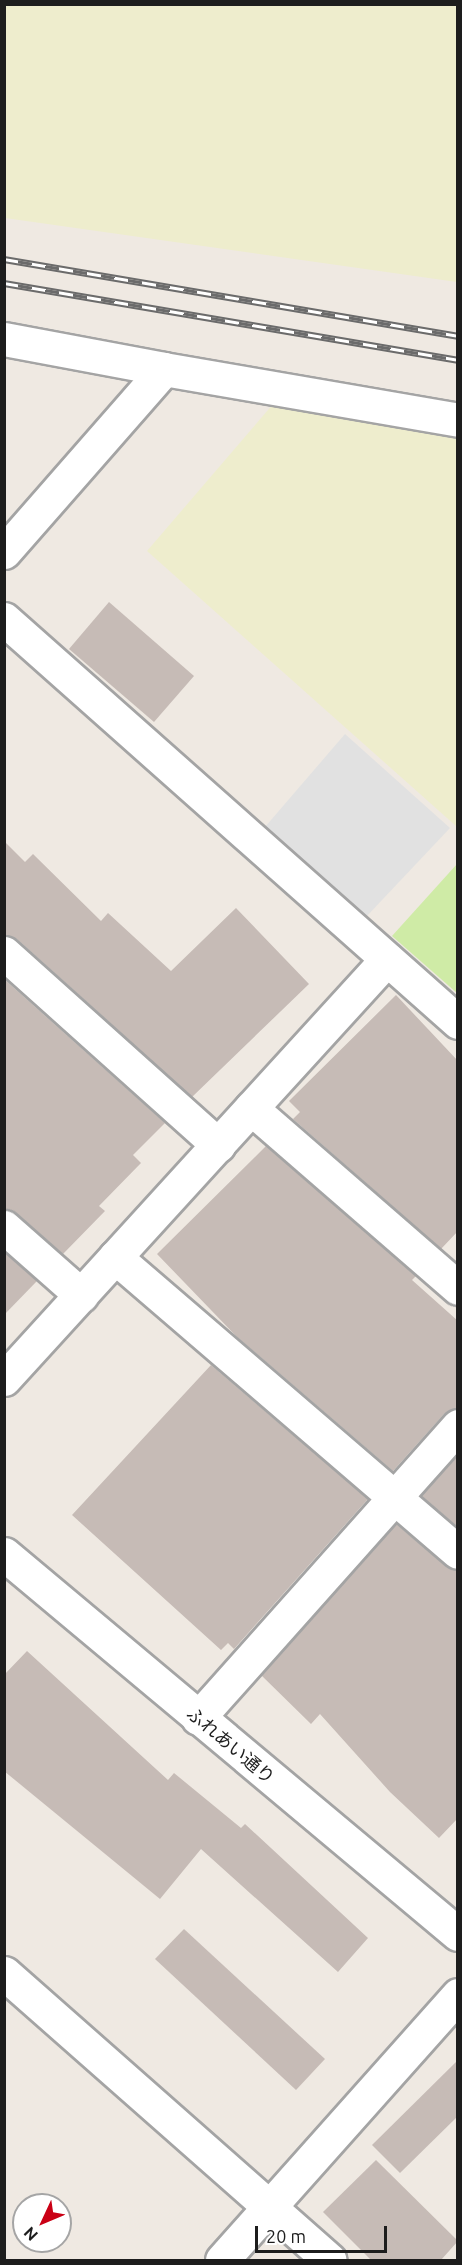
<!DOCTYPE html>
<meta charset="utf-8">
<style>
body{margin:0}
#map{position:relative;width:462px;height:2265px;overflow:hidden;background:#efe9e2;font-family:Ubuntu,"Noto Sans JP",sans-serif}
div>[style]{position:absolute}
.farmland>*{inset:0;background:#eeedcd}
.grass>*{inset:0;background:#cfeba6}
.parking>*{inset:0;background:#e1e1e1}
.building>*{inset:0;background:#c6bbb6}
.roads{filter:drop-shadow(2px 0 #a4a4a4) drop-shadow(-2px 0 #a4a4a4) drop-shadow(0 2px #a4a4a4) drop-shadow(0 -2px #a4a4a4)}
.minor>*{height:33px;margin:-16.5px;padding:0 16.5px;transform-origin:16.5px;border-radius:16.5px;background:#fff}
.rail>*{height:7px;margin-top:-3.5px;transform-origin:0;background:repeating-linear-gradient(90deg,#fff 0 14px,#6b6b6b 0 28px);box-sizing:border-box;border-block:2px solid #6b6b6b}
span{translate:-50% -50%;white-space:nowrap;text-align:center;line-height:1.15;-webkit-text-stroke:5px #fff;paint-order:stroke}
.street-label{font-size:18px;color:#1d1d1d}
.frame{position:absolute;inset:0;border:6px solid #1d1d1d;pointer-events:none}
.north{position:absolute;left:12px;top:2193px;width:60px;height:60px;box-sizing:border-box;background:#fff;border:2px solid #a5a5a5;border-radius:50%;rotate:226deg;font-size:16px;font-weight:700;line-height:24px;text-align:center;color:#1d1d1d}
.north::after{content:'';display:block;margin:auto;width:21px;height:27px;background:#ca0015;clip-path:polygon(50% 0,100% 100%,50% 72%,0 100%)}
.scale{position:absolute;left:255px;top:2226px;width:132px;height:27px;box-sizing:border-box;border:3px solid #1d1d1d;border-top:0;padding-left:8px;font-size:18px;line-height:21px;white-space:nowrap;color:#1d1d1d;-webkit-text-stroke:4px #fff;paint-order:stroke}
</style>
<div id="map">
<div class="farmland">
<div style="clip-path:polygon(5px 4px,457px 5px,457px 282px,5px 218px)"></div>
<div style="clip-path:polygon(274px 403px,457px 435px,456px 826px,147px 551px)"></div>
</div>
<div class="grass">
<div style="clip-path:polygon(457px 864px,457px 993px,392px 936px)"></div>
</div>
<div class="parking">
<div style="clip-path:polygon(345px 734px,450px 828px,366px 917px,265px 827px)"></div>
</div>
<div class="building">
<div style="clip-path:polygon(109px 602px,194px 676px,154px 722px,69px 649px)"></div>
<div style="clip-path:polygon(4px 841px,25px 862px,33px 854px,101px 921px,108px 913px,171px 971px,236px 908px,309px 984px,192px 1097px,17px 939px,4px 935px)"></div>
<div style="clip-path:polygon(4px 979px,165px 1123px,133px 1155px,141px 1163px,99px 1206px,105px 1211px,63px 1254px,16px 1213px,4px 1209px)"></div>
<div style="clip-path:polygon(396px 995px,458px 1061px,458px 1231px,441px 1249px,293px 1119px,300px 1112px,289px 1101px)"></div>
<div style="clip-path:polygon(266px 1146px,416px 1276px,412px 1280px,458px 1321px,458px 1408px,444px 1414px,393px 1471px,237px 1337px,157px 1254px)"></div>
<div style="clip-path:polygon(4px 1252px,37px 1281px,4px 1315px)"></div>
<div style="clip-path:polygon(211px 1365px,368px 1499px,234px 1649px,228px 1643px,221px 1650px,72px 1515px)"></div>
<div style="clip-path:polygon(458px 1455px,458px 1527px,421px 1496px)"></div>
<div style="clip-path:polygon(396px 1524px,446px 1566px,458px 1570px,458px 1818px,439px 1838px,390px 1792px,320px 1714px,311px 1724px,261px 1675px)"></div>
<div style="clip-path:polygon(27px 1651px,168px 1780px,174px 1773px,241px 1828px,245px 1824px,368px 1938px,338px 1972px,201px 1849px,160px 1899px,4px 1771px,4px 1675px)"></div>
<div style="clip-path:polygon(184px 1929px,325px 2059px,296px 2090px,155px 1959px)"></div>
<div style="clip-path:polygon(458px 2060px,458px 2116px,400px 2173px,372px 2145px)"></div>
<div style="clip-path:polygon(376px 2160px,458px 2241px,441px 2260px,371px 2260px,323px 2212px)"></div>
</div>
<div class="roads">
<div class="minor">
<div style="left:4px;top:339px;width:163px;rotate:10.6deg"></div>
<div style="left:4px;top:552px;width:243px;rotate:-48.8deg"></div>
<div style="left:164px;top:369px;width:298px;rotate:9.8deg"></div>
<div style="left:4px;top:619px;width:607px;rotate:41.59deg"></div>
<div style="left:4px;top:953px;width:288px;rotate:41.9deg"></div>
<div style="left:251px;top:1108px;width:274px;rotate:41deg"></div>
<div style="left:4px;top:1227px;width:103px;rotate:41.4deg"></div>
<div style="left:115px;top:1257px;width:452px;rotate:40.7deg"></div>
<div style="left:4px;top:1379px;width:568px;rotate:-47.64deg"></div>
<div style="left:4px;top:1554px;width:592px;rotate:39.93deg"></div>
<div style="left:198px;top:1718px;width:391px;rotate:-48.3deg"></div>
<div style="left:4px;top:1973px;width:434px;rotate:41.4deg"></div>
<div style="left:222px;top:2260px;width:355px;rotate:-48.3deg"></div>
</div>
</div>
<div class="rail">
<div style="left:4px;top:259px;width:460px;rotate:9.6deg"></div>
<div style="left:4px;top:283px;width:460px;rotate:9.6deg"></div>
</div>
<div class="street-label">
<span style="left:231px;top:1745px;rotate:40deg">ふれあい通り</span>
</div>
<div class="frame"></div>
<div class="north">N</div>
<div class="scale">20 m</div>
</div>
